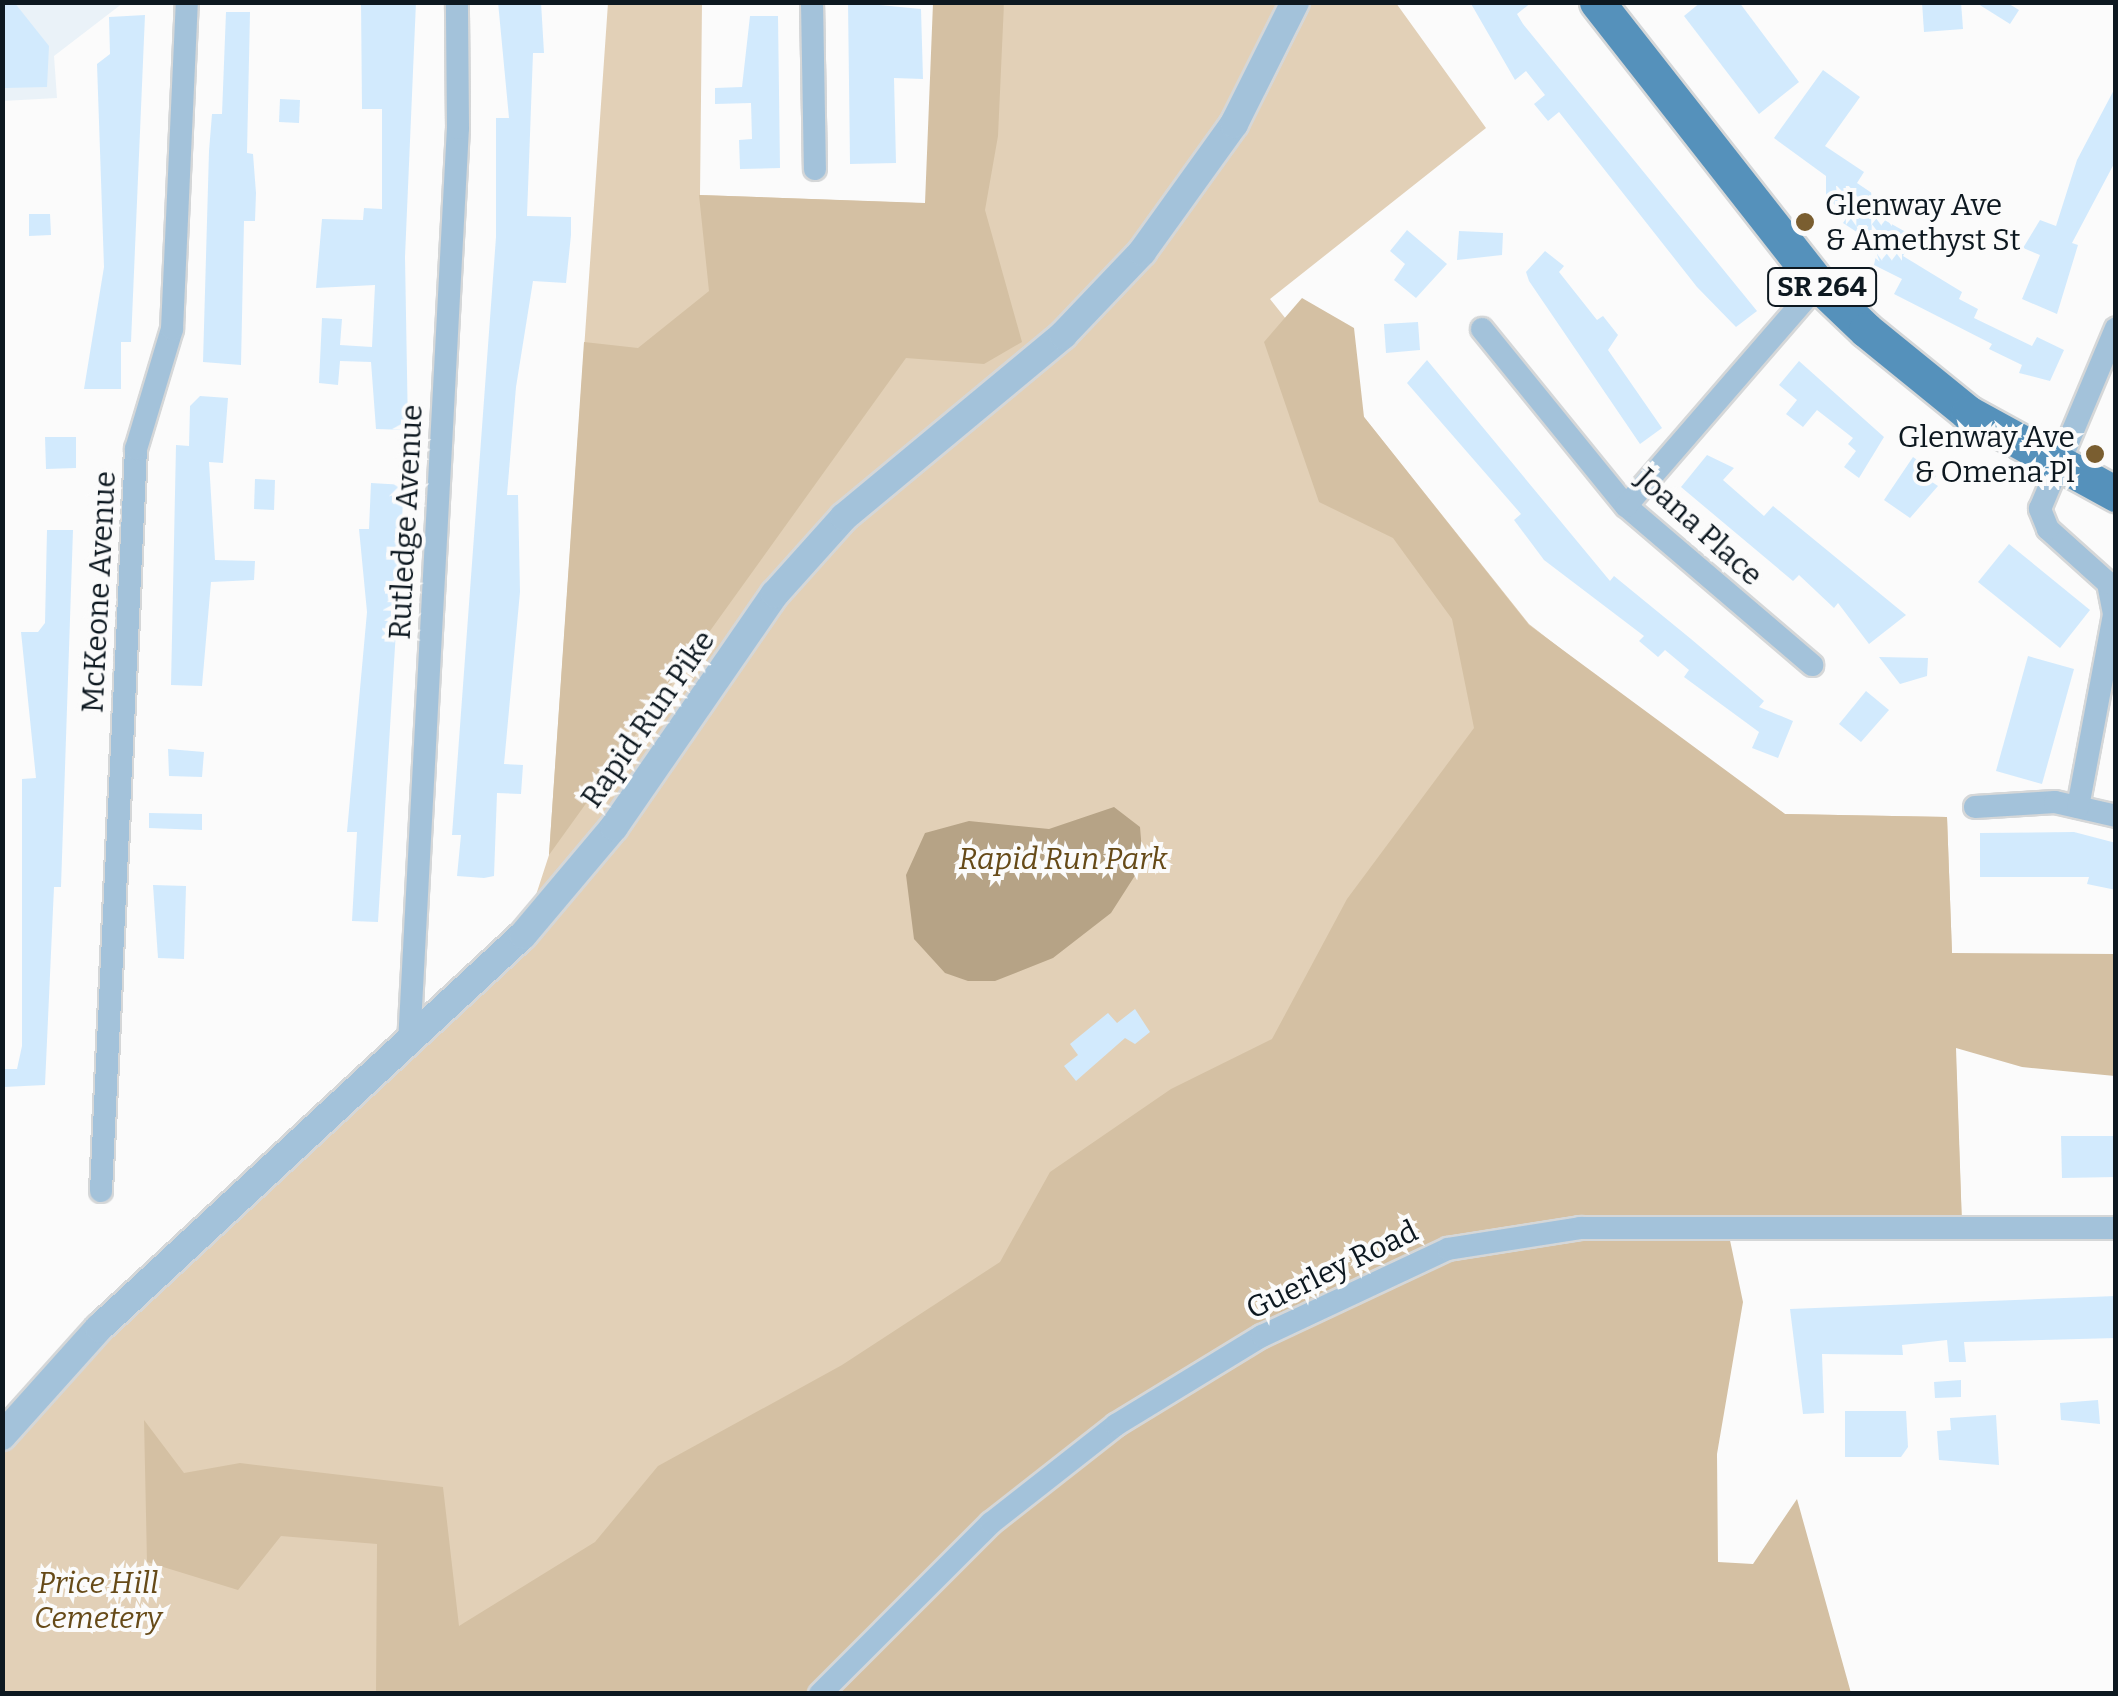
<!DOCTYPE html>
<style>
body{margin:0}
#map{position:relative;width:2118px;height:1696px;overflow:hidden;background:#fbfbfb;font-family:Bitter,serif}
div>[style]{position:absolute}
.built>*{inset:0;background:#eaf2f8}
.green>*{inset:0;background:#e2d0b7}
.forest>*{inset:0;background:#d4c0a3}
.water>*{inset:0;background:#b6a386}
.building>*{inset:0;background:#d2eafd}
.roads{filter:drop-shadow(2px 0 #d5d7d8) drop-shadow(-2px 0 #d5d7d8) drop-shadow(0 2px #d5d7d8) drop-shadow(0 -2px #d5d7d8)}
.minor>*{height:22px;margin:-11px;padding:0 11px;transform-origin:11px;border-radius:11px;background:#a3c2da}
.tertiary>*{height:28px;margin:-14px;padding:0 14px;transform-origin:14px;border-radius:14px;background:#a3c2da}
.primary>*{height:35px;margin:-17.5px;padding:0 17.5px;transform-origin:17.5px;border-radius:17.5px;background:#5591bb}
.dots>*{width:28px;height:28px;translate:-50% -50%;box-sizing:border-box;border:5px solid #fbfbfb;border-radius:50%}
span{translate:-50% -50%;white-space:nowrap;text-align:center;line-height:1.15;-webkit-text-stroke:8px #fbfbfb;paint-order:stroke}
.shield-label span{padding:2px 8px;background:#fbfbfb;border:2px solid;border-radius:8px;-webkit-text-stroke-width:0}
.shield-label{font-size:28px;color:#0d1820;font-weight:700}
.poi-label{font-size:30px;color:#0d1820}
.left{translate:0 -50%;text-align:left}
.right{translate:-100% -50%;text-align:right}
.street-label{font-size:30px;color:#0d1820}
.park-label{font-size:30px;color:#664a18;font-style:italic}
.frame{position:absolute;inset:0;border:5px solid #0d1820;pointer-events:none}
</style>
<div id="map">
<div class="built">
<div style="clip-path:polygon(3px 3px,123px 3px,54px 56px,57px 98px,3px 101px)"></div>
</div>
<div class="green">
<div style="clip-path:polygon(608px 3px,702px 3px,700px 195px,970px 205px,1004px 3px,1396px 3px,1486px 128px,1270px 299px,1529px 624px,1688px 748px,1785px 814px,1947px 817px,1962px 1226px,1726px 1226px,820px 1693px,3px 1693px,2px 1436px,523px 935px,549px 855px)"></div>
</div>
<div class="forest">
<div style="clip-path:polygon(933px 3px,1004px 3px,998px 136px,985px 210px,1022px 342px,984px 364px,906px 358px,549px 855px,584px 342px,638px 348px,709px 291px,699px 195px,925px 203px)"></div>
<div style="clip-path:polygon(1302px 298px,1354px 328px,1364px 417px,1529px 625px,1785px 814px,1947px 817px,1952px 953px,2115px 954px,2115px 1076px,2022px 1067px,1956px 1048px,1962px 1226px,1727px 1226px,1743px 1302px,1717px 1454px,1718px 1562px,1753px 1564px,1797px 1499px,1851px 1693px,376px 1693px,377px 1544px,281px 1536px,238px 1590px,147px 1562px,144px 1420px,184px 1473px,240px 1463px,443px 1487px,459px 1626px,595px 1542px,658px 1466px,842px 1365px,1000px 1262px,1050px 1172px,1171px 1089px,1272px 1039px,1347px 899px,1474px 728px,1452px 619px,1393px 538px,1319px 502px,1264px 342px)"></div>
</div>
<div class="water">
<div style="clip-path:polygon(1114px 807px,1140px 827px,1143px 863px,1111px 913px,1053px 958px,995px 981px,968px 981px,945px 973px,914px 939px,906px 875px,925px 833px,969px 821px,1049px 829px)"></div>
</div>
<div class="building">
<div style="clip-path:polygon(2px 2px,14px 2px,49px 46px,47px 87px,5px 88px)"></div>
<div style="clip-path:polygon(361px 2px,416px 2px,405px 257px,408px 430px,376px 429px,371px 362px,340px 361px,338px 385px,319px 383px,322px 318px,342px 319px,340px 345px,372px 347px,375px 285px,316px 288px,322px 219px,363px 220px,364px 208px,382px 209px,382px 109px,362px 109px)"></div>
<div style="clip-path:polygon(498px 2px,541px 2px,544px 53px,533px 53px,527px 216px,571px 217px,571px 235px,566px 283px,533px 281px,516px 387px,507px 495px,518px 495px,520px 592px,504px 764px,523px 765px,521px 794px,497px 793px,494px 876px,484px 878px,457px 876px,461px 835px,452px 835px,496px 237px,496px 118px,509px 118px)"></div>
<div style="clip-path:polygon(848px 2px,921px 9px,923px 79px,894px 78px,896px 163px,850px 164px)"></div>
<div style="clip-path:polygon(1470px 2px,1532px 2px,1517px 14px,1523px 24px,1757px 311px,1736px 327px,1697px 287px,1559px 112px,1548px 121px,1534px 104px,1545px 95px,1526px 71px,1515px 80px)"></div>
<div style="clip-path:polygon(1701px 2px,1739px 2px,1799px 82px,1759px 114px,1684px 16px)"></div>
<div style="clip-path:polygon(1922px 2px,1961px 2px,1963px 29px,1924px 32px)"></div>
<div style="clip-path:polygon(1975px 2px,2006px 2px,2019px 10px,2010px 24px)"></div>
<div style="clip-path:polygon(226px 12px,250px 12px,247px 153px,253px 154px,256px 193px,255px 221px,244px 221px,241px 365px,203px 362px,209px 151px,212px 114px,222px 114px)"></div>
<div style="clip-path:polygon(145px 15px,131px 342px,121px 342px,121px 389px,84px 389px,104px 267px,97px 64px,110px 54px,109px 17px)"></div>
<div style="clip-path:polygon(750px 16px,778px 16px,780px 168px,740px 169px,739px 140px,752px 139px,751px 103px,715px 104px,715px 88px,742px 87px)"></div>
<div style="clip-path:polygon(1823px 70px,1860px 97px,1825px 146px,1864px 172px,1857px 183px,1888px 204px,1879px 217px,1913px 236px,1903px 256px,1962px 292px,1959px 299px,1978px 309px,1974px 318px,2032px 346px,2037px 337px,2064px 350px,2050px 381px,2019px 373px,2022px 365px,1989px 349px,1992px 344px,1894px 294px,1902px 279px,1874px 265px,1878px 246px,1843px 223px,1849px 214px,1826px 199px,1826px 176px,1774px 138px)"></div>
<div style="clip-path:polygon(2116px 86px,2116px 160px,2072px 243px,2078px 245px,2057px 314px,2022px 299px,2040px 255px,2023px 248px,2040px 220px,2056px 226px,2077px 160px)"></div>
<div style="clip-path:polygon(280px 99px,300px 100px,299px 123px,279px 122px)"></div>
<div style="clip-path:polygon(29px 214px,50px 214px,51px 235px,29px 236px)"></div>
<div style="clip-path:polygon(1407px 230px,1447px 264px,1416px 298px,1394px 280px,1405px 264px,1390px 251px)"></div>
<div style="clip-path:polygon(1459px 231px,1503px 233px,1502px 255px,1457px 260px)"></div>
<div style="clip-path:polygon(1545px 251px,1564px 266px,1559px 272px,1597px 320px,1603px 316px,1618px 335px,1608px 350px,1662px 428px,1640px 444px,1529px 281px,1526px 272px)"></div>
<div style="clip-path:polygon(1418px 322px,1420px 350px,1386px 353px,1384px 324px)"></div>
<div style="clip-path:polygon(1427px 360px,1610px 581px,1614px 576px,1691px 639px,1764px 701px,1759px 707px,1793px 721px,1778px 758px,1752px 748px,1759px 732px,1684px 677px,1689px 670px,1665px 650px,1658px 657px,1639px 641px,1644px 636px,1544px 560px,1514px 520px,1521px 514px,1407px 383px)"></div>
<div style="clip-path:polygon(1799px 361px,1884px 437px,1859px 478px,1844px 467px,1856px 451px,1848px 444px,1853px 438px,1817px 410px,1803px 427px,1786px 414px,1797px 400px,1779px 385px)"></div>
<div style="clip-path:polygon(200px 396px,228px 398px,223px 463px,209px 462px,215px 560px,255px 561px,254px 580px,211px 582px,202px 686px,171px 685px,176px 445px,189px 446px,190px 406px)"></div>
<div style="clip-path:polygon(45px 437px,76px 437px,76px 468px,46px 469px)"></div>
<div style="clip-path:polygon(1707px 455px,1734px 468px,1723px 480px,1764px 516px,1773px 506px,1906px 615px,1869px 644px,1838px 603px,1834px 608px,1799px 575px,1793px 581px,1681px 487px)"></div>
<div style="clip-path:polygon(1913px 457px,1937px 474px,1932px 482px,1938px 486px,1910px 518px,1884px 500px)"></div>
<div style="clip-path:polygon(255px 479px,275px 480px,274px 510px,254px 509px)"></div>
<div style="clip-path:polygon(371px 483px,405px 485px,378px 922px,352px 921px,357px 832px,347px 832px,367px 612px,359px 529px,369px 529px)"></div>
<div style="clip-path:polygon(47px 530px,73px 530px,61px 887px,54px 887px,45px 1085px,4px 1087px,4px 1069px,17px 1069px,22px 1046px,22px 779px,36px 778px,21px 632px,38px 632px,45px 623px)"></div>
<div style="clip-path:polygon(2009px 544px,2090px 610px,2060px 648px,1978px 582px)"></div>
<div style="clip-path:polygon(2028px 656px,2074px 669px,2042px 784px,1996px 771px)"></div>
<div style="clip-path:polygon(1879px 657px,1928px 658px,1927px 676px,1900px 684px)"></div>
<div style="clip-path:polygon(1866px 691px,1889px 710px,1861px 742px,1839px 724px)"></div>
<div style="clip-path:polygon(168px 749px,204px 752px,202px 777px,169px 776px)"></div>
<div style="clip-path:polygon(149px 813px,202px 814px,202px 830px,149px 828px)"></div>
<div style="clip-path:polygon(2074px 832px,2116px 843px,2116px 890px,2087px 884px,2089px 877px,1980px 877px,1980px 833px)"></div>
<div style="clip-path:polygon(153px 885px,186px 886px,184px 959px,158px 958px)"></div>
<div style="clip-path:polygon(1135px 1009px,1150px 1032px,1135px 1044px,1125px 1038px,1076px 1081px,1064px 1066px,1078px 1055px,1070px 1044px,1108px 1013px,1117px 1023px)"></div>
<div style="clip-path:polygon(2061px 1136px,2116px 1136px,2116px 1177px,2062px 1178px)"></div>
<div style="clip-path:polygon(2116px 1296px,2116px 1338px,1964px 1342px,1966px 1362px,1949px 1362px,1947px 1340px,1902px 1345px,1903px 1355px,1822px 1354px,1824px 1413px,1803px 1414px,1790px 1309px)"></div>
<div style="clip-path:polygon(1961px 1380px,1961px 1397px,1935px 1398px,1934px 1382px)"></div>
<div style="clip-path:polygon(2098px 1400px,2100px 1424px,2061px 1420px,2060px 1403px)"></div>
<div style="clip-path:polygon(1845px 1411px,1906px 1411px,1908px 1447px,1901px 1457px,1845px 1457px)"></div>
<div style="clip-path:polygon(1996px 1415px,1999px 1465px,1939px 1460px,1937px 1431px,1951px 1430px,1950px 1418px)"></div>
</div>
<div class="roads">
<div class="minor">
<div style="left:812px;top:2px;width:167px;rotate:89deg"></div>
<div style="left:1482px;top:329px;width:228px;rotate:50.9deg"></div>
<div style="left:1626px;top:506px;width:245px;rotate:40.5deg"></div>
<div style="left:1626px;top:506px;width:294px;rotate:-49.1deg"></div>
<div style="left:1975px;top:807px;width:80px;rotate:-3.6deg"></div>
<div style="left:2055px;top:802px;width:63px;rotate:12.9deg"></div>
<div style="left:2078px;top:807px;width:196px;rotate:-79.4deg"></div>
<div style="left:2114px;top:614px;width:32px;rotate:-101deg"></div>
<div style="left:2108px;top:583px;width:81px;rotate:-138deg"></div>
<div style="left:2048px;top:529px;width:22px;rotate:-112deg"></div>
<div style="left:2040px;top:509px;width:196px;rotate:-67.2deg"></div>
<div style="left:409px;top:1044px;width:917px;rotate:-86.94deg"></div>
<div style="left:458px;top:128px;width:126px;rotate:-90.5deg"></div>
<div style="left:101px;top:1191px;width:743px;rotate:-87.3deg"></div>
<div style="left:136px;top:449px;width:125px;rotate:-73.3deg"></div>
<div style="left:172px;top:329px;width:327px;rotate:-87.4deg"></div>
<div style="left:820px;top:1694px;width:242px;rotate:-45deg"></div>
<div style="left:991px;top:1523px;width:159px;rotate:-38.1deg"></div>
<div style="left:1116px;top:1425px;width:171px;rotate:-31.4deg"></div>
<div style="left:1262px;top:1336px;width:205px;rotate:-25.1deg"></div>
<div style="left:1448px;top:1249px;width:134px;rotate:-9deg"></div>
<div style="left:1580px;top:1228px;width:536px"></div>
</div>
<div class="tertiary">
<div style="left:2px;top:1436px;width:145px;rotate:-48.1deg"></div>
<div style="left:99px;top:1328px;width:578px;rotate:-42.83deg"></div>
<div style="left:523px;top:935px;width:141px;rotate:-49.9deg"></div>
<div style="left:614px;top:827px;width:283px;rotate:-55.4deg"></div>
<div style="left:775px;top:594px;width:103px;rotate:-48.1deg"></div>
<div style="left:844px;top:517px;width:285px;rotate:-39.7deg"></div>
<div style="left:1063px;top:335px;width:115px;rotate:-46.4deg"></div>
<div style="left:1142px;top:252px;width:158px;rotate:-54.3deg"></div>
<div style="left:1234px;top:124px;width:136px;rotate:-63.4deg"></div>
</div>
<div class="primary">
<div style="left:1597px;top:2px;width:358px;rotate:51.9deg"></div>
<div style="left:1818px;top:284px;width:66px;rotate:43.8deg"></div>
<div style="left:1866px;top:330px;width:132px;rotate:39.1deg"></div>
<div style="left:1968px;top:413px;width:169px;rotate:28.7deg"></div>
</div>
</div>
<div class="dots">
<div style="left:1805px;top:222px;background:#7a5e30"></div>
<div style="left:2095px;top:454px;background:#7a5e30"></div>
</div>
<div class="shield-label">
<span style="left:1822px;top:287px">SR 264</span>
</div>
<div class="poi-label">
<span class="left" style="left:1825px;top:222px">Glenway Ave<br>&amp; Amethyst St</span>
<span class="right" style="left:2075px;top:454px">Glenway Ave<br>&amp; Omena Pl</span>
</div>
<div class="street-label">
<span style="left:406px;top:522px;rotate:-87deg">Rutledge Avenue</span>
<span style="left:1699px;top:527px;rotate:42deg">Joana Place</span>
<span style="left:99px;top:592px;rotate:-87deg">McKeone Avenue</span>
<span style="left:648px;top:719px;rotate:-55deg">Rapid Run Pike</span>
<span style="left:1332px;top:1270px;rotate:-26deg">Guerley Road</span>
</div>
<div class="park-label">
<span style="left:1063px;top:859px">Rapid Run Park</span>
<span style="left:98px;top:1600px">Price Hill<br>Cemetery</span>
</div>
<div class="frame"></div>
</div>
